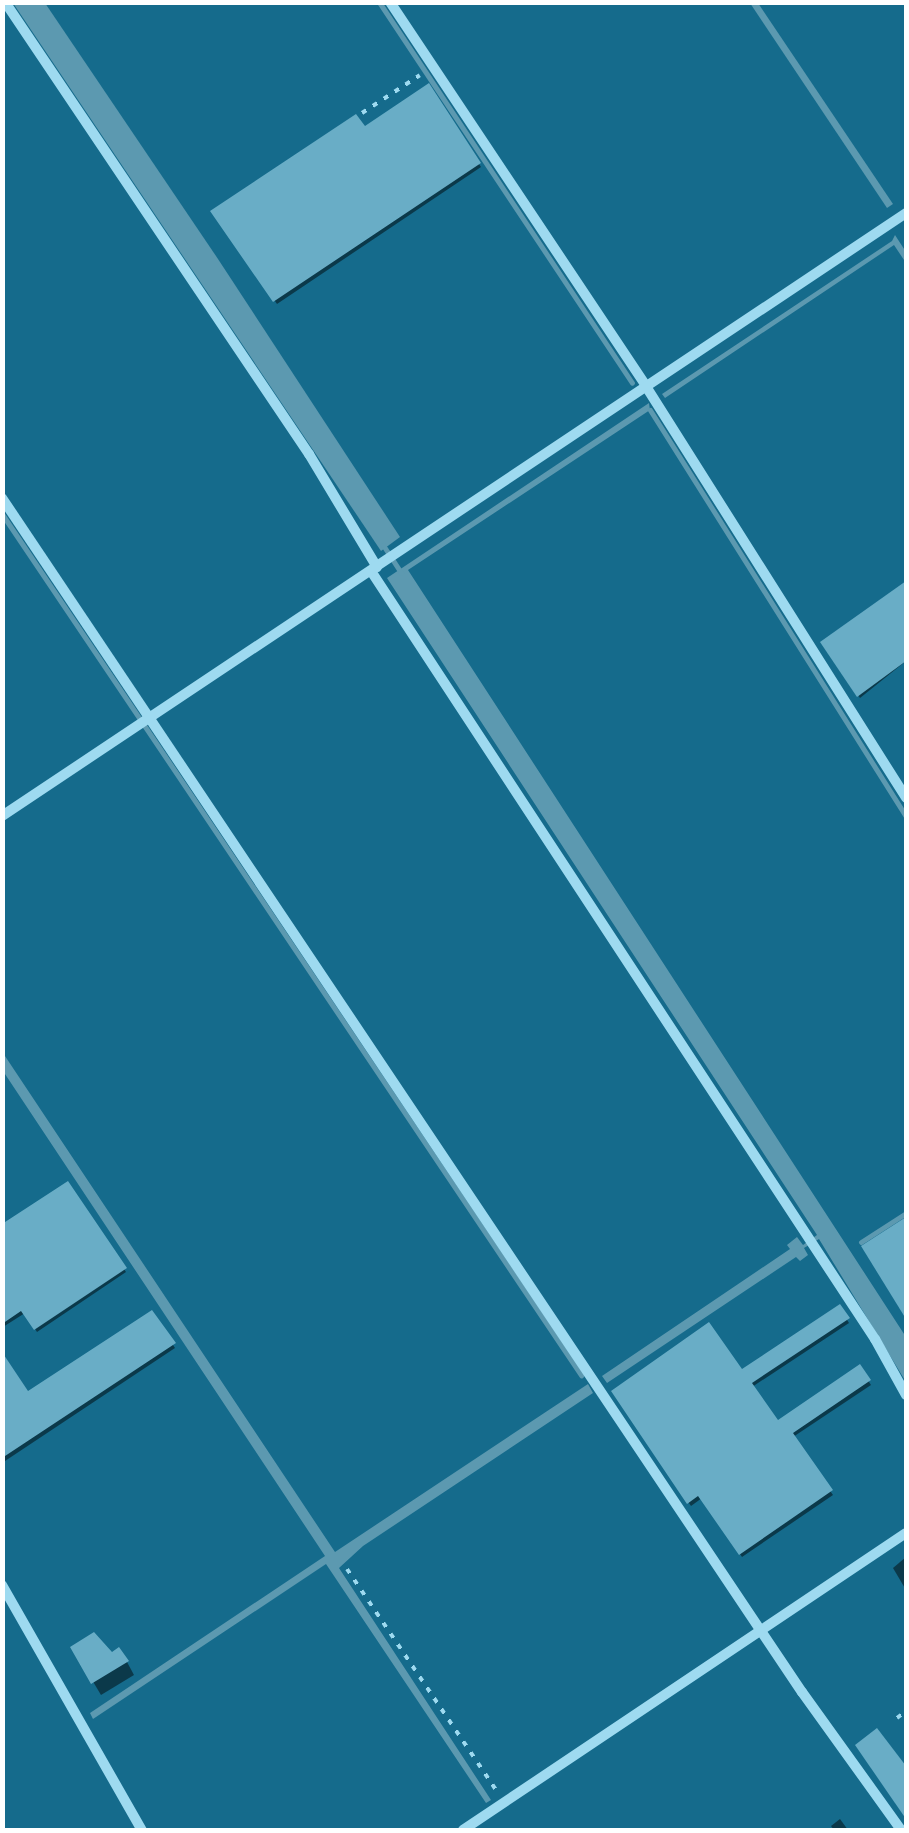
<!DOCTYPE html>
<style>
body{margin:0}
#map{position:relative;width:909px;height:1833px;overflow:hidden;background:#156b8c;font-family:"Golos Text",sans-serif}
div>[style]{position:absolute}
.water>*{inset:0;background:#5c99b0}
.shadow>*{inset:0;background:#0007}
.stream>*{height:5px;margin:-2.5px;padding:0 2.5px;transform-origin:2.5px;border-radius:2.5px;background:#5c99b0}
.building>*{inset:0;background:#69adc6}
.path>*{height:4px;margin-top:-2px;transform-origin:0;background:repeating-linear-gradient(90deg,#9edaf0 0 5px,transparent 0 13px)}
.street>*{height:10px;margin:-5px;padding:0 5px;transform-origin:5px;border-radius:5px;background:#9edaf0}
span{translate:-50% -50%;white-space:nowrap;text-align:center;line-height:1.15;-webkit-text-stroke:10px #156b8c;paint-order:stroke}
.frame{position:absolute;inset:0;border:5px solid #fff;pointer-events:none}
</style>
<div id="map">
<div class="water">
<div style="clip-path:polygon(13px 3px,45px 3px,218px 259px,400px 537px,381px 551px)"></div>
<div style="clip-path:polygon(750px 3px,758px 3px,893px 204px,887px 208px)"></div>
<div style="clip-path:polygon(895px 235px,906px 252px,906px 263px,894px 245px,665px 398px,662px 394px,892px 241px)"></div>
<div style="clip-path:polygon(649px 403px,650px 410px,408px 570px,906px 1337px,906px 1382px,819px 1239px,804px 1248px,808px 1255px,800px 1261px,796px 1257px,607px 1383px,602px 1376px,790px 1249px,787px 1245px,797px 1237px,803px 1245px,817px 1235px,387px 578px)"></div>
<div style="clip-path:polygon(3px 1053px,335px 1552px,588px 1384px,593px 1393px,363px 1546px,339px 1568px,491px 1800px,486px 1803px,326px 1564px,93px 1719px,90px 1713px,325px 1556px,3px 1071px)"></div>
</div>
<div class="shadow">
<div style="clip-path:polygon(428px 87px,481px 167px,277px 304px,213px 211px,364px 130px)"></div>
<div style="clip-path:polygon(906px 584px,906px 661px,860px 698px,823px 643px)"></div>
<div style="clip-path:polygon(67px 1184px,126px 1272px,37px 1332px,25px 1313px,3px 1327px,2px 1227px)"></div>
<div style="clip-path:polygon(839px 1307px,849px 1323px,752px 1387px,777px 1424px,860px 1368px,871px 1385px,793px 1437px,833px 1495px,742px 1557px,702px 1498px,691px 1506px,614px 1392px,741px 1372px)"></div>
<div style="clip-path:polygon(152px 1313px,175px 1348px,2px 1463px,2px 1367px,28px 1395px)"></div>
<div style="clip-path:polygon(906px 1557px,906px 1590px,893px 1568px)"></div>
<div style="clip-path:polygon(73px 1648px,127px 1662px,134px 1675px,101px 1695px)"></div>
<div style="clip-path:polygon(840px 1819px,848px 1830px,834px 1830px,831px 1826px)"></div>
</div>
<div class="stream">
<div style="left:379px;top:2px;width:457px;rotate:56.4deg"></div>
<div style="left:650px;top:410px;width:480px;rotate:57.8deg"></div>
<div style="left:2px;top:514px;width:1038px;rotate:56.08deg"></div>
<div style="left:383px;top:545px;width:33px;rotate:57deg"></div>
<div style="left:861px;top:1242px;width:54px;rotate:-32.8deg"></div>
</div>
<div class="building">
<div style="clip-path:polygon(429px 83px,481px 163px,273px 302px,210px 211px,356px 114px,365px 126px)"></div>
<div style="clip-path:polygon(906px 581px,906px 661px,857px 697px,820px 642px)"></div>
<div style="clip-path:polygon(68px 1181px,127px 1268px,34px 1330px,21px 1311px,2px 1324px,2px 1224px)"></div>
<div style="clip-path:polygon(906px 1217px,906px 1319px,861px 1246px)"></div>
<div style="clip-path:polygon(840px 1304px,850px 1318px,752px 1383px,778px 1420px,860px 1364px,871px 1380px,793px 1433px,833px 1490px,739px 1555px,698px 1496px,687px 1504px,611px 1391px,709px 1322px,742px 1369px)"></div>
<div style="clip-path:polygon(152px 1310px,176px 1343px,2px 1458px,2px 1352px,28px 1391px)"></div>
<div style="clip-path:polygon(94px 1632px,112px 1652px,119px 1647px,129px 1661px,91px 1684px,70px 1647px)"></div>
<div style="clip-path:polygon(877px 1728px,906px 1766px,906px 1819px,855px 1745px)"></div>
</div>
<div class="path">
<div style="left:362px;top:113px;width:69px;rotate:-33.2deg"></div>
<div style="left:347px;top:1569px;width:270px;rotate:56deg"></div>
<div style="left:897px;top:1718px;width:11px;rotate:-38deg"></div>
</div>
<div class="street">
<div style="left:5px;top:2px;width:545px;rotate:56.08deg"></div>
<div style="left:309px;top:454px;width:132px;rotate:59deg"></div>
<div style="left:390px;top:2px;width:464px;rotate:56.3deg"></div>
<div style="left:647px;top:388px;width:485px;rotate:57.7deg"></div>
<div style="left:2px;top:498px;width:1437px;rotate:56.18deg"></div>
<div style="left:802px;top:1692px;width:170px;rotate:54.3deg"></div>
<div style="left:371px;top:571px;width:919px;rotate:56.73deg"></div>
<div style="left:875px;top:1339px;width:64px;rotate:61deg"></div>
<div style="left:2px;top:816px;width:1087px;rotate:-33.7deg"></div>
<div style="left:2px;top:1585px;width:282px;rotate:60.3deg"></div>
<div style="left:463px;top:1830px;width:533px;rotate:-33.84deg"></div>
</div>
<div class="frame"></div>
</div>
